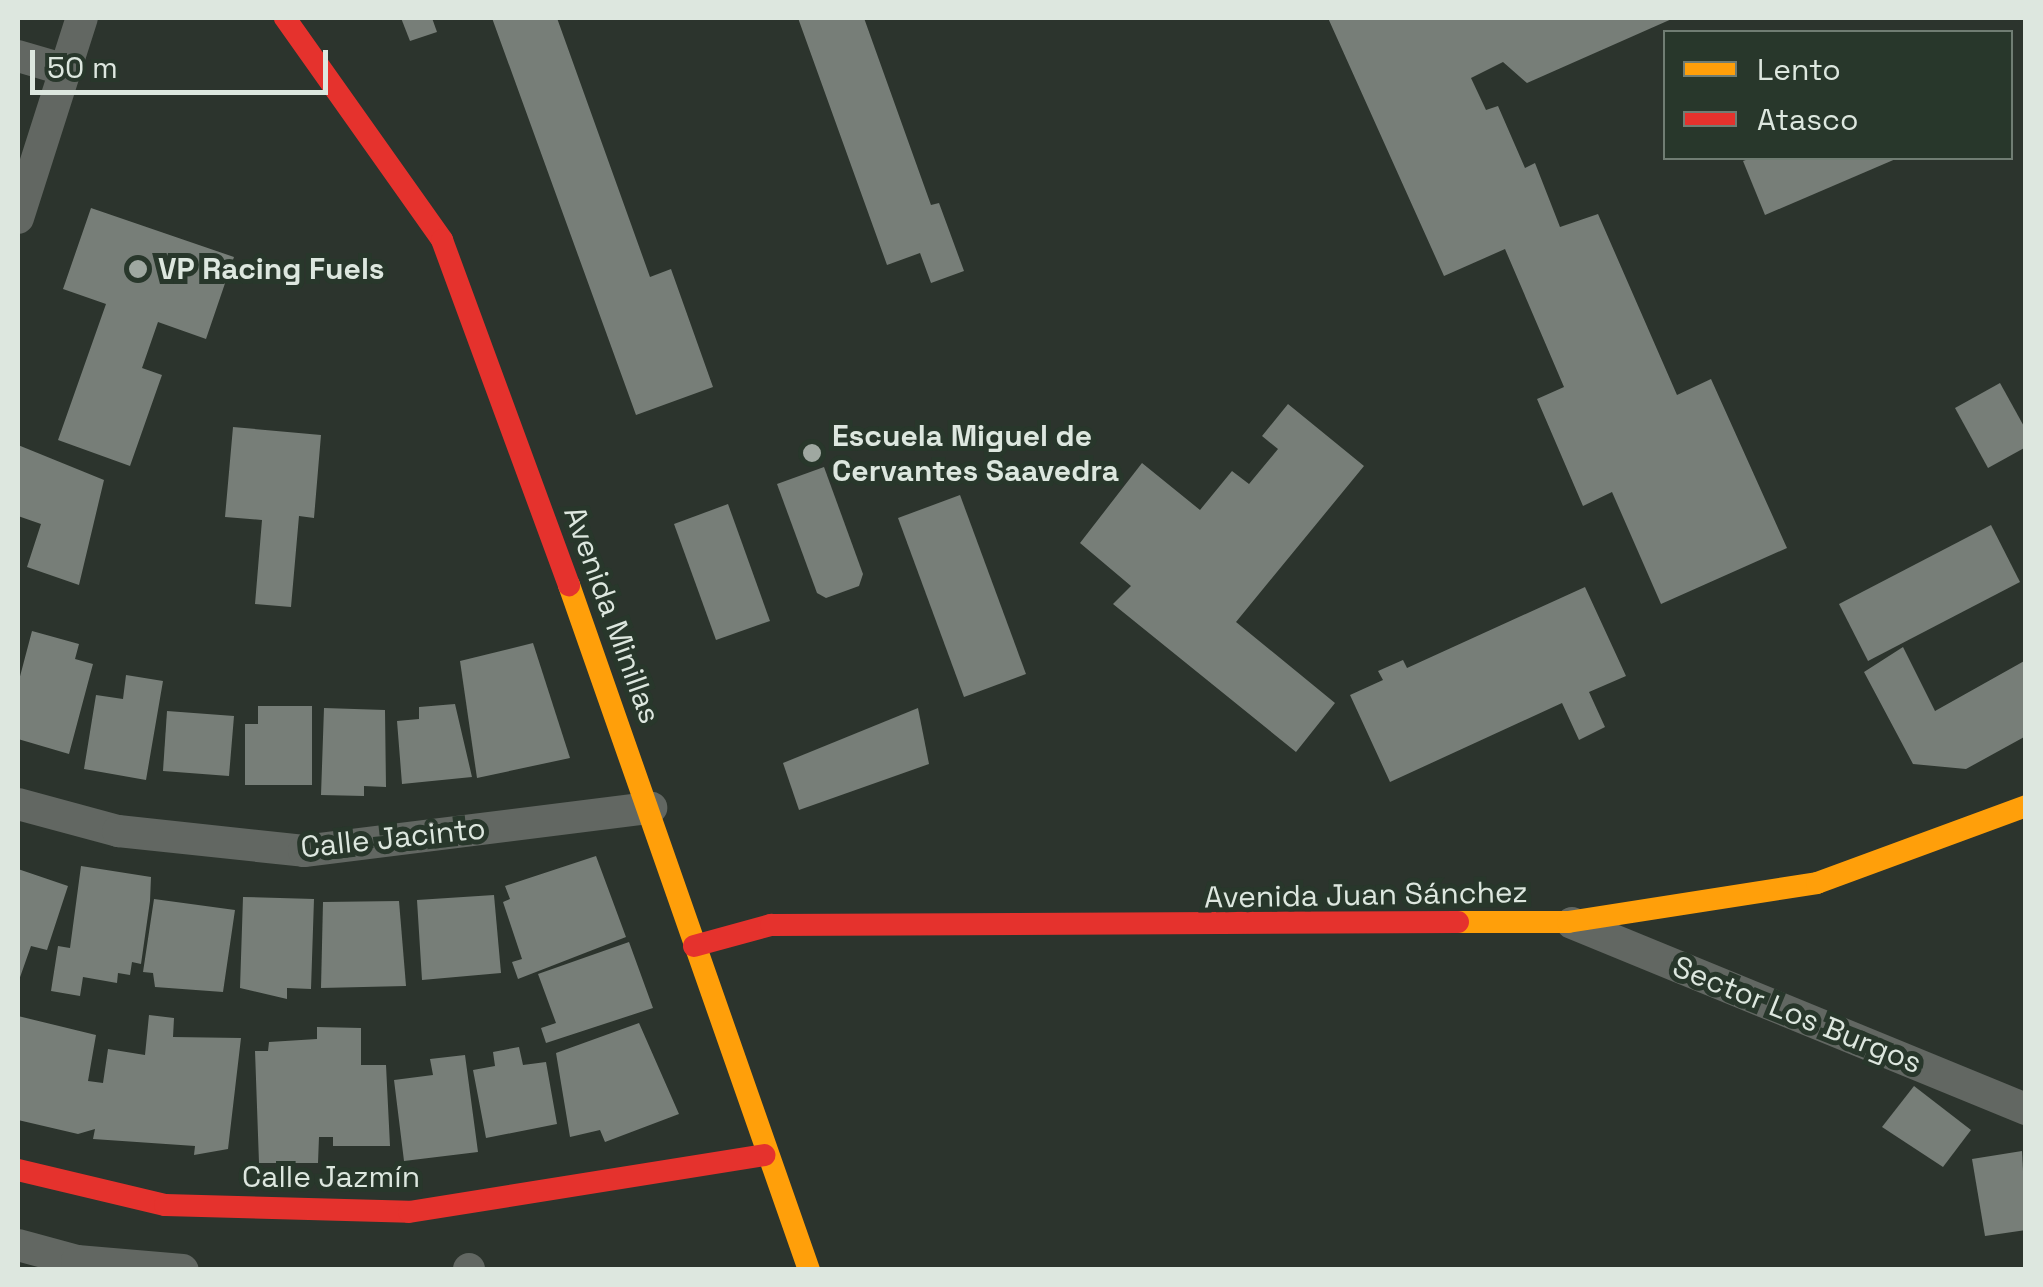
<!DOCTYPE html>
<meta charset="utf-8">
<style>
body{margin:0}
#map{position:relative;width:2043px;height:1287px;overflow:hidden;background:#2c342d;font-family:"Space Grotesk",sans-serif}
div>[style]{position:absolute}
.building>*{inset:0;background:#777e78}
.street>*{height:32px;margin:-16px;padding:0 16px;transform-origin:16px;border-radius:16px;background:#626762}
.slow>*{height:22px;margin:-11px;padding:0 11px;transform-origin:11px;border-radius:11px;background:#ff9f0a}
.jam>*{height:22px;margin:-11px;padding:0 11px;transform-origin:11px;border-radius:11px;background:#e5322d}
.dots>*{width:28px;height:28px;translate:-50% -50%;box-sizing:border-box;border:5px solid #28372b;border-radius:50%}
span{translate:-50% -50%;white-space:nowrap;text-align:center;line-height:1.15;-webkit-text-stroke:10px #28372b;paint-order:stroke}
.poi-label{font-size:30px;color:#dde7df;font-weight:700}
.left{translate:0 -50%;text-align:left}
.street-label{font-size:30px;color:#dde7df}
.frame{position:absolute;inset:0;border:20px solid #dde7df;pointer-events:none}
.legend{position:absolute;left:1663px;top:30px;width:350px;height:130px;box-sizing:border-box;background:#28372b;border:2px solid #707d73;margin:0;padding:12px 18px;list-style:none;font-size:30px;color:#dde7df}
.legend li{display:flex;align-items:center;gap:20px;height:50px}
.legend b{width:50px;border:2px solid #707d73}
.scale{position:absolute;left:30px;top:50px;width:298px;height:45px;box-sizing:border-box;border:5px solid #dde7df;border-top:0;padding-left:12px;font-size:30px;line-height:35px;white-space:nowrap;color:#dde7df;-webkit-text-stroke:8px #28372b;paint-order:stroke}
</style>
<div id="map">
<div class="building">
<div style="clip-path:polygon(401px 18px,432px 18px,437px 32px,410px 41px)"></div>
<div style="clip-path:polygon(492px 18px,557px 18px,650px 277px,671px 269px,713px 387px,636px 415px)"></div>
<div style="clip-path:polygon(798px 18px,864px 18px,931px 205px,939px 203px,964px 271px,931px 283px,920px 253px,887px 265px)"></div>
<div style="clip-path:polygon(1328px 18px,1674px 18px,1527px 83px,1503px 62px,1471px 78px,1486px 110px,1498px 106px,1525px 168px,1535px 163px,1560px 227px,1598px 214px,1677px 395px,1711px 379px,1787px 548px,1661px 604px,1612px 492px,1583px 506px,1537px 399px,1564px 387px,1505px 249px,1444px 276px)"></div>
<div style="clip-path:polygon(1751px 158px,1898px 158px,1765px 215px,1743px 161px)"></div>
<div style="clip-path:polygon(91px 208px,234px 257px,206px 339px,158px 322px,142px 368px,162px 375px,130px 466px,58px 440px,106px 304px,63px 289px)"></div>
<div style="clip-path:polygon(2000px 383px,2026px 430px,2026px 447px,1988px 468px,1955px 408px)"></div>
<div style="clip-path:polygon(1288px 404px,1364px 466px,1236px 622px,1335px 703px,1296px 752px,1113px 604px,1131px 586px,1080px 543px,1142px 463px,1200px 510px,1232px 471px,1249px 484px,1278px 449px,1262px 436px)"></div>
<div style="clip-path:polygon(233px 427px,321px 435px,314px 518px,299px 516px,291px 607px,255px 604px,262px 520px,225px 517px)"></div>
<div style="clip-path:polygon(18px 445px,104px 480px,79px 585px,27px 567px,41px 524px,18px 516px)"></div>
<div style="clip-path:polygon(824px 467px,863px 574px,859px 586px,826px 598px,817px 593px,777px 484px)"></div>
<div style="clip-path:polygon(960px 495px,1026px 674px,964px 697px,898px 518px)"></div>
<div style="clip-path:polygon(728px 504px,770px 621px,716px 640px,674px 524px)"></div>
<div style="clip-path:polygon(1991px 525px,2020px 582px,1868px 661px,1839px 604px)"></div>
<div style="clip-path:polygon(1585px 587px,1626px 676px,1589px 692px,1605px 727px,1579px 740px,1562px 703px,1390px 782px,1350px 695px,1383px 680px,1378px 671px,1403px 660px,1407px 668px)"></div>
<div style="clip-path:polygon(32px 631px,79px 644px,75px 659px,93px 664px,69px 754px,18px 739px,18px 684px)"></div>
<div style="clip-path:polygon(533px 643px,570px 758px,477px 778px,460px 661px)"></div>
<div style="clip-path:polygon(1903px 647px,1935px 711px,2026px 660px,2026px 736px,1966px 769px,1913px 764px,1864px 672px)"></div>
<div style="clip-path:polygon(126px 675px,163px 681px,146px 780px,84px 769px,96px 695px,123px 699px)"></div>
<div style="clip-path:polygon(455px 704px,472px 777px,402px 784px,397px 721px,419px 719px,419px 707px)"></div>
<div style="clip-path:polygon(258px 706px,312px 706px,312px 785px,245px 785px,245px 724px,258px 724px)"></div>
<div style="clip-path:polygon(324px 708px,385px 710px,386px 787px,364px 786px,364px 796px,321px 795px)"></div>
<div style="clip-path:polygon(918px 708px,929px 764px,799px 810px,783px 763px)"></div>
<div style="clip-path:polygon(167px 711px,234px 716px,229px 776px,163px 771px)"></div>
<div style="clip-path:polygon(596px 856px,626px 937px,518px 979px,512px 962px,522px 959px,503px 902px,510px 899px,505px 886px)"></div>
<div style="clip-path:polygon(81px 866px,151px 877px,150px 901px,141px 964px,132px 962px,130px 975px,118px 973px,117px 983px,83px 977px,80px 996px,51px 991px,58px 946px,70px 948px)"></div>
<div style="clip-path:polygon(18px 869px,68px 886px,47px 950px,31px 946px,18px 983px)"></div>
<div style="clip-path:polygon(494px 895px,501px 973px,422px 980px,417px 900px)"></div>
<div style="clip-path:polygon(243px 897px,314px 899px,311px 989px,287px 988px,287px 999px,240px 988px)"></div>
<div style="clip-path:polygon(154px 899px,235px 910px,223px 992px,155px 987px,153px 973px,143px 972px)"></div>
<div style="clip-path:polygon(399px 901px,406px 986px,321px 988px,323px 902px)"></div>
<div style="clip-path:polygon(629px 942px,653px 1008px,546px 1043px,541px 1028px,556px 1023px,538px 974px)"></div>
<div style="clip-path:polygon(149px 1015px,174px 1018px,173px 1037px,241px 1038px,228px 1149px,194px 1155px,195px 1146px,93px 1139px,95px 1129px,78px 1134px,18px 1120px,18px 1016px,96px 1035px,88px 1081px,103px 1083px,108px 1049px,145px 1055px)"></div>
<div style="clip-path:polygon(639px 1023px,679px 1114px,605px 1142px,600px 1130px,570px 1137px,556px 1053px)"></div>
<div style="clip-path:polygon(317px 1027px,361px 1028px,361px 1065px,386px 1065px,390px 1146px,333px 1146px,333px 1137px,319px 1137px,318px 1163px,259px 1163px,255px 1051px,268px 1051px,269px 1042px,317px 1039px)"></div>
<div style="clip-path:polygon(519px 1047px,523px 1065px,546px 1062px,557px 1124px,486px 1138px,473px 1070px,495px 1066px,493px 1052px)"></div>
<div style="clip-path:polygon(465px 1055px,478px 1152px,404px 1161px,394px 1080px,433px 1075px,430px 1059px)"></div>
<div style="clip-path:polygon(1914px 1086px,1971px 1130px,1943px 1167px,1882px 1127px)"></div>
<div style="clip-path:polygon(2022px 1151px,2026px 1230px,1985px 1236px,1972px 1159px)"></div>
</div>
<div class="street">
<div style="left:18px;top:56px;width:50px;rotate:16.3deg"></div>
<div style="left:18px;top:218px;width:210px;rotate:-72.3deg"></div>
<div style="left:18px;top:804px;width:104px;rotate:15.1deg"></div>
<div style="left:118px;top:831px;width:187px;rotate:6.1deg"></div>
<div style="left:304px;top:851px;width:350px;rotate:-7.1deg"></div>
<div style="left:1572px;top:923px;width:491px;rotate:22.3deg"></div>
<div style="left:18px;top:1245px;width:61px;rotate:15.2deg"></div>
<div style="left:77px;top:1261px;width:106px;rotate:4.9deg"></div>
<div style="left:469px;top:1270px;width:1px;rotate:-90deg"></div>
</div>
<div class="slow">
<div style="left:569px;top:585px;width:726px;rotate:70.69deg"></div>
<div style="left:1458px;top:922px;width:110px"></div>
<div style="left:1568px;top:922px;width:252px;rotate:-8.9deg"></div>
<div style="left:1817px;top:883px;width:223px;rotate:-20.2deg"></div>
</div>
<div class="jam">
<div style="left:285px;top:18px;width:272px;rotate:54.7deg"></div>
<div style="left:442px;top:240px;width:368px;rotate:69.8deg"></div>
<div style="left:694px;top:946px;width:80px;rotate:-15.3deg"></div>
<div style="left:771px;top:925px;width:687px;rotate:-0.25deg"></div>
<div style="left:18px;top:1170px;width:151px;rotate:13.4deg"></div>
<div style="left:165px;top:1205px;width:244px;rotate:1.6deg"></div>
<div style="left:409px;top:1212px;width:360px;rotate:-9.1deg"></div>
</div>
<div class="dots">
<div style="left:138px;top:269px;background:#9fa8a1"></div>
<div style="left:812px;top:453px;background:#9fa8a1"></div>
</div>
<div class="poi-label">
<span class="left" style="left:158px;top:269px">VP Racing Fuels</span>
<span class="left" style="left:832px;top:453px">Escuela Miguel de<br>Cervantes Saavedra</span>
</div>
<div class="street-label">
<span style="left:612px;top:615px;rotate:70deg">Avenida Minillas</span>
<span style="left:393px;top:838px;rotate:-6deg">Calle Jacinto</span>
<span style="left:1366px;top:895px;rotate:-1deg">Avenida Juan Sánchez</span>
<span style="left:1797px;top:1015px;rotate:22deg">Sector Los Burgos</span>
<span style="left:331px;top:1177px">Calle Jazmín</span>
</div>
<div class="frame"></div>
<ul class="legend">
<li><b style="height:12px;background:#ff9f0a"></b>Lento</li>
<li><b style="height:12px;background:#e5322d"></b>Atasco</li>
</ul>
<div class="scale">50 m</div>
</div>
